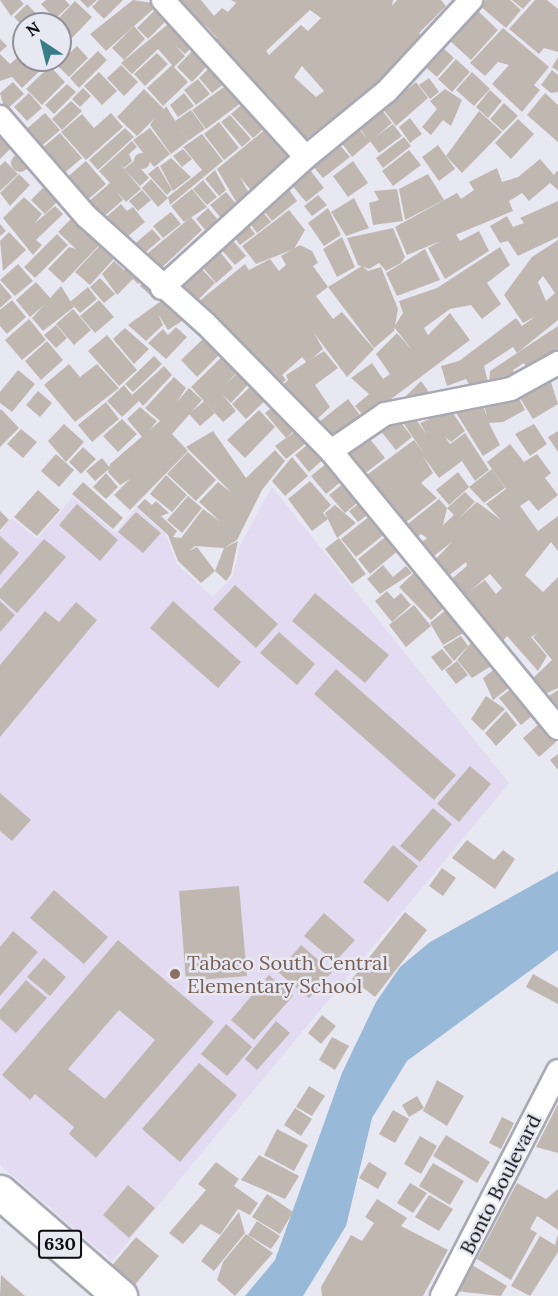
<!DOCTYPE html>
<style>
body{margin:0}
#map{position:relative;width:558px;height:1296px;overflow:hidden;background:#e8e8f3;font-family:Lora,serif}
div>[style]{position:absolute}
.education>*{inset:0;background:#e2dbf1}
.water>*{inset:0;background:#98b9d7}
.building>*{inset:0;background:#c1b7b1}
.round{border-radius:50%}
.roads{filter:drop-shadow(2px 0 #a9a9b3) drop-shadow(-2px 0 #a9a9b3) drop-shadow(0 2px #a9a9b3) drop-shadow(0 -2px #a9a9b3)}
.street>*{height:22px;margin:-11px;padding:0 11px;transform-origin:11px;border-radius:11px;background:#fff}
.primary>*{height:33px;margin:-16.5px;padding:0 16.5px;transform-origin:16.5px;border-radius:16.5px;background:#fff}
.dots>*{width:16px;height:16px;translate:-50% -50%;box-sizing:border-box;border:3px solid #e8e8f3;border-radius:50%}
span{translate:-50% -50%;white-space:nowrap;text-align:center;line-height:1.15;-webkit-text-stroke:5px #e8e8f3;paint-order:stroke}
.shield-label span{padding:2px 4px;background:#e8e8f3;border:2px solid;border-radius:4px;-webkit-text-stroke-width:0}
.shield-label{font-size:18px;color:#0c0c10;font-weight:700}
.education-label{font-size:20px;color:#785e54}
.left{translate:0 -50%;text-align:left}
.street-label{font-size:20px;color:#0c0c10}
.north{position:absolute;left:12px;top:12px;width:60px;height:60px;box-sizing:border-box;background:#e8e8f3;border:2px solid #909098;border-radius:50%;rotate:325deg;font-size:16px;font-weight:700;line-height:24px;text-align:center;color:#0c0c10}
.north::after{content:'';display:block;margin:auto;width:21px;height:27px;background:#377e89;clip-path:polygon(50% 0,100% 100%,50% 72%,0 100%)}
</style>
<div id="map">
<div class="education">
<div style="clip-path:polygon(272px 487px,509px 783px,112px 1261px,0 1165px,0 532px,12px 518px,37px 539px,73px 497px,115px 533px,136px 508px,166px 535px,177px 564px,213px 597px,233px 576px,240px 545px)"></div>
</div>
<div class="water">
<div style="clip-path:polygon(558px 871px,558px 950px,407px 1061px,372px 1118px,346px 1226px,303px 1296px,245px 1296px,275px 1260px,342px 1073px,376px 1002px,400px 967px,430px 942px)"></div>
</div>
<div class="building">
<div style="clip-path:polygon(0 0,20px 0,24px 4px,11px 16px)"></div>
<div style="clip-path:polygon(46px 0,65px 0,70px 5px,55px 19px,41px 4px)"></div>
<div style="clip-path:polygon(80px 0,97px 0,88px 8px)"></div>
<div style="clip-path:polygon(99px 0,123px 0,104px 19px,92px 7px)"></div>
<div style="clip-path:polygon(133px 0,159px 4px,106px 51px,90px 34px)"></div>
<div style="clip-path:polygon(evenodd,171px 0,201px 0,214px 16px,222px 8px,228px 12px,236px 3px,231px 0,393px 0,392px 6px,397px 0,441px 0,446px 6px,419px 33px,426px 40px,411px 58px,306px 139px,213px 42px,217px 38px,205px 25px,199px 31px,171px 0,310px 10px,321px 18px,308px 31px,301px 25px,269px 55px,266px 51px,310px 10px,171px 0,302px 66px,324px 91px,316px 97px,294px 77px,302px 66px)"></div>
<div style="clip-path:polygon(485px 0,510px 0,521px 10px,506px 28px,480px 6px)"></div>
<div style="clip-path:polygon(512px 0,531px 0,523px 9px)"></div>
<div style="clip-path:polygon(535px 0,547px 0,558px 9px,558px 52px,544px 48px,539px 54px,509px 29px)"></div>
<div style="clip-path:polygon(75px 1px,92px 17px,70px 40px,60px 24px,53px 24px)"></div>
<div style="clip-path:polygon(27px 4px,46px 24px,24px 28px,14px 17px)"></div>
<div style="clip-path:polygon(476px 9px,498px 30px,471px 60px,448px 39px)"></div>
<div style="clip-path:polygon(155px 10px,166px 21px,148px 39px,137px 28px)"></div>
<div style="clip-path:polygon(173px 20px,196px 43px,185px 54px,175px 45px,185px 56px,174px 67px,188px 82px,163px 106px,147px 88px,172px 65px,158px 49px,132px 74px,121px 63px)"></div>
<div style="clip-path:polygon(134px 26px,145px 39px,124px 60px,112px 48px)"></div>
<div style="clip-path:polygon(503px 28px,549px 67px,534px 85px,540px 90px,522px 112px,492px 84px,509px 65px,498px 62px,485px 76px,470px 63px)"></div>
<div style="clip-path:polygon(60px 36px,70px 46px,60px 55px)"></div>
<div style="clip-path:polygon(0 39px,7px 46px,0 52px)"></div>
<div style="clip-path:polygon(77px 46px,88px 58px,69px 77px,57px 65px)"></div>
<div style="clip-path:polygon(441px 46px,454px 58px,437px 77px,423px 65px)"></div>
<div style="clip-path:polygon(196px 47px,211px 62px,192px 82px,177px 67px)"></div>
<div style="clip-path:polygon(98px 51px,107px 60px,79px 88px,70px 78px)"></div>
<div style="clip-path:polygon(24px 52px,24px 60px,46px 65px,22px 88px,12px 77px,0 81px,0 54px,10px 64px)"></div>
<div style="clip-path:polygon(157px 53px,168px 64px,145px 86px,134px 74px)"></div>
<div style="clip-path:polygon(558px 57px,558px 71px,552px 67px)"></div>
<div style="clip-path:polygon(456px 59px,470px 72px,452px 92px,438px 79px)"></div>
<div style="clip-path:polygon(214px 63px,228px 81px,212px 93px,199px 78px)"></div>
<div style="clip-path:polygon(121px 65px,138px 82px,124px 96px,107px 78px)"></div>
<div style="clip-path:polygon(50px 66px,65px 82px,42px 105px,26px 89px)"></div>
<div style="clip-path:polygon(552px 70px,558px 75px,558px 92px,551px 93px,541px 85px)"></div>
<div style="clip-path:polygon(99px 72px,117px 91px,102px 105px,84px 86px)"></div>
<div style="clip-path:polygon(472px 72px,490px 89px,474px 106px,456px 90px)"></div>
<div style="clip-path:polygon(429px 78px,439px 92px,430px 99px,419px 85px)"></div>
<div style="clip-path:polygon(198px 79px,210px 94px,196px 105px,184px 90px)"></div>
<div style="clip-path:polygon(13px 82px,24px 94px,5px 111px,0 93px)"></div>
<div style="clip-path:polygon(231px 82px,245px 100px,206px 129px,192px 110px)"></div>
<div style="clip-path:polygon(416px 82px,428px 98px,396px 126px,383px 109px)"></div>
<div style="clip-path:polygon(67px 84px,76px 92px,54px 114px,45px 105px)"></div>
<div style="clip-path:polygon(83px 88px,91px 96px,80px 107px,72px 99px)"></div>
<div style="clip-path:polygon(144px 89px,164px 109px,166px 106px,188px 141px,171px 154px,150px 125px,155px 118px,137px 136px,117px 117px)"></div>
<div style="clip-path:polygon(445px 89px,462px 100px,451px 126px,443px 120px,431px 135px,422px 127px,437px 109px,430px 101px)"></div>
<div style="clip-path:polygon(490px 90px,502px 101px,488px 118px,476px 107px)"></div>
<div style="clip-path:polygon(29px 93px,42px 108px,27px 121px,14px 107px)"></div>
<div style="clip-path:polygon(184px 93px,194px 106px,178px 117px,170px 105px)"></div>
<div style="clip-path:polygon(545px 93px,558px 105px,558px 142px,527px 115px)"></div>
<div style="clip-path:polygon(248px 99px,269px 124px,253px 138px,231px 114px)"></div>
<div style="clip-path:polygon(71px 101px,82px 111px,62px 130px,52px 119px)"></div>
<div style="clip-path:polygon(504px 103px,518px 116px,503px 131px,490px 119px)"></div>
<div style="clip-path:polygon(191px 110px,205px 129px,188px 141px,175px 121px)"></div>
<div style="clip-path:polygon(382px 110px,392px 123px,352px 157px,341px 142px,359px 129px,367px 138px,359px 127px)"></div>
<div style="clip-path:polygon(479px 111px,502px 132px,462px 173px,446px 156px)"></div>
<div style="clip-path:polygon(45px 113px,60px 130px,37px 150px,22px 133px)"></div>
<div style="clip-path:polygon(111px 113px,123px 127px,86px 160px,61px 132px,82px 114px,94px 128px)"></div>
<div style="clip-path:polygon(230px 115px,251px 139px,242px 147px,221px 122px)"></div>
<div style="clip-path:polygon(410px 118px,422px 134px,410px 143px,399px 127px)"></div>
<div style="clip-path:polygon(518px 119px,534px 134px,511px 159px,495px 143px)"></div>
<div style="clip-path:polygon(219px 122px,239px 148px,224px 160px,204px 134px)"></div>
<div style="clip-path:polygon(0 124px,17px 142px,0 159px)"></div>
<div style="clip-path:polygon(272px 124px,297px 155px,253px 193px,240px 177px,250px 195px,238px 205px,217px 169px)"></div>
<div style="clip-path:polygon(393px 124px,402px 136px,379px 153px,370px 141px)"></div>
<div style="clip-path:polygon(125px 128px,134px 137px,98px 170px,89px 160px)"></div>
<div style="clip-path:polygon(150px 128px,170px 154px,154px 167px,133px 140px)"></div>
<div style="clip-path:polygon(60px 133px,82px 158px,62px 175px,40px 150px)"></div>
<div style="clip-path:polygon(202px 134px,223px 161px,170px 205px,168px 197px,202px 170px,183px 147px)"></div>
<div style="clip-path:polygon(404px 137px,411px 146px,383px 168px,376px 158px)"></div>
<div style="clip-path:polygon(132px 141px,137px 147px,129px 154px,132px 161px,124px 168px,119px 163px,141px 189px,126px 202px,115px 190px,123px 200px,101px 219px,87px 203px,110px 183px,99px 171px)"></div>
<div style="clip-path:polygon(338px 143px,350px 157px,323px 178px,311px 164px)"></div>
<div style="clip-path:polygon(438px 145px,455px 169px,439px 181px,422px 157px)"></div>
<div style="clip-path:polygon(183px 149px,192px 159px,182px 167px,173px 156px)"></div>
<div style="clip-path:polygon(409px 150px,421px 165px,393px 186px,382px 171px)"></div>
<div class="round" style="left:134px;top:153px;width:16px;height:16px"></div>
<div class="round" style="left:11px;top:154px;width:18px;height:18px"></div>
<div style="clip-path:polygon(171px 158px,191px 177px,173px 191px,160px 166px)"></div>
<div style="clip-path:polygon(540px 159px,554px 175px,558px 170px,558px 190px,550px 183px,529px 201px,522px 193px,509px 201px,513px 211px,407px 255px,395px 227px,457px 193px,461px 199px,474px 190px,469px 182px,497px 168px,502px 182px,518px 177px)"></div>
<div style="clip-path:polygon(5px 161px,18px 174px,0 191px,0 166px)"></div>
<div style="clip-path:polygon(86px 161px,106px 184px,84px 203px,64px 180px)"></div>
<div style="clip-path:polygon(134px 161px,149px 178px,140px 186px,124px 169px)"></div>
<div style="clip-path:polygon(353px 161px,368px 183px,348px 197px,333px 176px)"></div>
<div style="clip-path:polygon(158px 166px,172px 190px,167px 195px,148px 174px)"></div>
<div style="clip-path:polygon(215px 170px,226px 190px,219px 196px,205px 179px)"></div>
<div style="clip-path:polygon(310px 170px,324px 188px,306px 202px,291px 184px)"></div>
<div style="clip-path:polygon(19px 174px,30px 185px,10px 206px,0 193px)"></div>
<div style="clip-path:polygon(428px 174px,444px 200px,405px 220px,399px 189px)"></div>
<div style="clip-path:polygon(151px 179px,168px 198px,158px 207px,142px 188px)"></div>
<div style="clip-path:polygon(203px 180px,217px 197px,207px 205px,193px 189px)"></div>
<div style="clip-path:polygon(44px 187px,58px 201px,45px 214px,31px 200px)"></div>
<div style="clip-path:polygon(287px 187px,297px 201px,272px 221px,261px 207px)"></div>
<div style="clip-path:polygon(192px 189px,207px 207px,184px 222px,171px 206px)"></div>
<div style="clip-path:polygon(397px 189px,403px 221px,373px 225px,369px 203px,379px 200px,374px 191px)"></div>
<div style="clip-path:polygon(142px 190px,151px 200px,138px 211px,129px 201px)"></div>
<div style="clip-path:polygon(226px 192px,237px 205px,221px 218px,210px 205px)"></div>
<div style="clip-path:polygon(318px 195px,327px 205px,312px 216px,304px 206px)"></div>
<div style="clip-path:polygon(24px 197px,42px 214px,34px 224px,55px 206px,63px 214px,36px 240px,42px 245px,33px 255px,3px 218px)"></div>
<div style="clip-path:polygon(354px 198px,369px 228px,346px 236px,331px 212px)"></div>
<div style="clip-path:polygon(558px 201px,558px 237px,518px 256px,508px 241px,500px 243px,490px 226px,507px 216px,513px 227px,524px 223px,520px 218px)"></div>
<div style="clip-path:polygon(121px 204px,127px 211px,133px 207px,145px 222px,122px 241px,105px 218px)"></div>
<div style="clip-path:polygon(208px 208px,218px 220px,206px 231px,196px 219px)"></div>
<div style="clip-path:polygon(328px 208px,341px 235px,324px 246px,308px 223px)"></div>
<div style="clip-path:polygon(289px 210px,305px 230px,294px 249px,256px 264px,242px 246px)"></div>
<div style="clip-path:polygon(171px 212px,181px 224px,163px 238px,153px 226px)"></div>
<div style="clip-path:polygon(263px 212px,271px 222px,257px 233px,249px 222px)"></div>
<div style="clip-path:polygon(77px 213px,105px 239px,63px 283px,48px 269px,69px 247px,76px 249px,58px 232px)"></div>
<div style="clip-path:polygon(191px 217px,202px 230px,156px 273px,142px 258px)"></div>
<div style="clip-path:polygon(246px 222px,255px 234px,240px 245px,231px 233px)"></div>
<div style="clip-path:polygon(0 224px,6px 231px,0 236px)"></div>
<div style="clip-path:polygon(393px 228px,405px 257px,401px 263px,386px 271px,379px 263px,369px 269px,358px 265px,347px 238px)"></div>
<div style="clip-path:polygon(152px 229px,161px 239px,140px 257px,131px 247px)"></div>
<div style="clip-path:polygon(479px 231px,489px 251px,445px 279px,428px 248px,455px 233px,460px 241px)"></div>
<div style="clip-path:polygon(9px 232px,26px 250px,3px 271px,0 241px)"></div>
<div style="clip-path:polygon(57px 234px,68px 245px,35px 278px,24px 267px)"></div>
<div style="clip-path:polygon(342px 237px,355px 267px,337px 277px,323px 249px)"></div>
<div style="clip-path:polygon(231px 238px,246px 256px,235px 265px,220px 248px)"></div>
<div style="clip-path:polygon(105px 240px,119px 253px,90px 285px,75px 272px)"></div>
<div style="clip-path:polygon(evenodd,558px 240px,558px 320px,517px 353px,513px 347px,484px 366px,488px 382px,471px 388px,466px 379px,447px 386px,441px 366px,459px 361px,516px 318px,522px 326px,536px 316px,523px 323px,504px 295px,532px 257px,558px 240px,543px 276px,555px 293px,546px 301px,538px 282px,543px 276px)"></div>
<div style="clip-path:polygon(300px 245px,312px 251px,318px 263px,313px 266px,328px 287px,316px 296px,333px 319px,342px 312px,374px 349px,347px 377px,314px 333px,323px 349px,307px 363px,302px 357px,282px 375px,286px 380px,278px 386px,198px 302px,245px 264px,249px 270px,270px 259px,279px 271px,286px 265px,281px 256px)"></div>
<div style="clip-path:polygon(500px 247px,510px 265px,487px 283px,501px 304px,482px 319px,471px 305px,450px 309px,424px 328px,428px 335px,450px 313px,470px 340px,379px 408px,369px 422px,355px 406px,369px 394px,351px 378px,372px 363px,383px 379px,390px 374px,376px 354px,397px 333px,413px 351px,394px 327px,403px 313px,399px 301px,437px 288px)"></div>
<div style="clip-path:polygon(217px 248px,233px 268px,216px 283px,199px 263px)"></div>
<div style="clip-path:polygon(425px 249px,440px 280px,397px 296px,386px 273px)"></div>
<div style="clip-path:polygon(114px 261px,124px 270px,130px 265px,144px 278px,138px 284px,133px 279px,117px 295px,102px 274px)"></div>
<div style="clip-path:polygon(18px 264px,33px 281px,15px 296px,0 280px)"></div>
<div style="clip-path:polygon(198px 265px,215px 283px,196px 302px,177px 282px)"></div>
<div style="clip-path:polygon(362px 266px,368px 271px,381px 267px,398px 309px,394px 331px,374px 348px,328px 287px)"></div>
<div style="clip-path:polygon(100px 278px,115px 294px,104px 303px,90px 287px)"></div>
<div style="clip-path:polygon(146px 279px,156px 289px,150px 295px,140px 286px)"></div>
<div style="clip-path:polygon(36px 282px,51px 299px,30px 317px,16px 300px)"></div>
<div style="clip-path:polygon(0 283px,12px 297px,0 308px)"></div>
<div style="clip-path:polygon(61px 286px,74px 307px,43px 331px,32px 318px)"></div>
<div style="clip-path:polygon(88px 287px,97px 299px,80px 313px,70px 302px)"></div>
<div style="clip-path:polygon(12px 300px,26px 317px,7px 334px,0 326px,0 310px)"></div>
<div style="clip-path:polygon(99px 300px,114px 317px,95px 333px,80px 316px)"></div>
<div style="clip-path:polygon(161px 301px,188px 317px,168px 330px,158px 314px,163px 325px,146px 341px,128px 325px)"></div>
<div style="clip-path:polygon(73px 309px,91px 330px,74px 345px,56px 324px)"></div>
<div style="clip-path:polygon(29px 319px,46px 340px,22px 360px,5px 340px)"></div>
<div style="clip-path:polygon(56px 325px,67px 338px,56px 348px,44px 335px)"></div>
<div style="clip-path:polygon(558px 326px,558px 351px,550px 340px,557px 350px,529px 371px,524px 363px,513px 370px,517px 378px,489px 385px,490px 371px)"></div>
<div style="clip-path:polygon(176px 327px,187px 337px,166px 359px,148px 343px,163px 329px,168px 335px)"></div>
<div style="clip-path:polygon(125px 328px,149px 349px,134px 364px,113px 339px)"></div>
<div style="clip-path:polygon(107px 335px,137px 370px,119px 386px,88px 351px)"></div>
<div style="clip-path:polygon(207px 335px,223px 351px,197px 377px,181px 360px)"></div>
<div style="clip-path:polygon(47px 341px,63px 360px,41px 380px,25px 361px)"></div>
<div style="clip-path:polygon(229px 350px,244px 365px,226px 384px,245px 366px,256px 376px,231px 403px,222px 394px,236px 411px,223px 422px,191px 387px)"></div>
<div style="clip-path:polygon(324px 351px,338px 368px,315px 385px,330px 407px,313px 423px,279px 388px,288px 380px,286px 375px)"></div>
<div style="clip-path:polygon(154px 356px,162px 364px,133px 392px,125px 384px)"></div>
<div style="clip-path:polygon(69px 364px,80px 377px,97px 364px,119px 388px,75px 422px,44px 385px)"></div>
<div style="clip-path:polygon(164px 366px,172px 375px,143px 406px,139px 401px,122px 417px,107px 401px,124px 385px,132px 395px)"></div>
<div style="clip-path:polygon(18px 370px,35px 384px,12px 412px,0 403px,0 392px)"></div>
<div style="clip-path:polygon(549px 376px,558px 404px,533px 419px,518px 395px)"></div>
<div style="clip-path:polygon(174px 377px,186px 388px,177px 402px,189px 388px,202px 400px,172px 434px,188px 451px,130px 510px,114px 495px,130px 479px,120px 485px,108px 472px,110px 464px,160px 421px,145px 408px)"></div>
<div style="clip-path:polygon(258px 379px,272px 394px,246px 419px,232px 404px)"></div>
<div style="clip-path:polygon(421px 381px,434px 399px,410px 405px,405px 397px)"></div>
<div style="clip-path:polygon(38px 391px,52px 403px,40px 417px,26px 405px)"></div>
<div style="clip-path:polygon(516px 393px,525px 410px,503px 422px,489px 423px,500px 445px,483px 456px,453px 408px,481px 399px,487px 417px,483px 399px)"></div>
<div style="clip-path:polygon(348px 399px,365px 422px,331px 446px,314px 426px)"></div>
<div style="clip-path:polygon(204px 401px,215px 413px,200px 426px,189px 414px)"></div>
<div style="clip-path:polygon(280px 401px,300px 426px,286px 438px,265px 413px)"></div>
<div style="clip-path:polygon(106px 402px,119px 419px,92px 442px,78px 425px)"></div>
<div style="clip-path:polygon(140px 407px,157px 421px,143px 438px,127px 419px)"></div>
<div style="clip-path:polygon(1px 409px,19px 428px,0 447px,0 411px)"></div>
<div style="clip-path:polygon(259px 410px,275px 427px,245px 458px,227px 440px)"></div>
<div style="clip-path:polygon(451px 410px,465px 431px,451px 442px,445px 437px,450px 444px,465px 433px,489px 470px,475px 481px,462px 461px,439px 478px,423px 456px,433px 473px,421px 483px,437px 498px,401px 526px,364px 477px,414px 440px,425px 455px,400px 418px,413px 415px,426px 434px,420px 423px)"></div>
<div style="clip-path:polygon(396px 416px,412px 437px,396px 450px,379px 429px)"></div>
<div style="clip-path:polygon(122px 419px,137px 434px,118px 452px,103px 436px)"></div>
<div style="clip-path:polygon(64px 424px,84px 442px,66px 462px,48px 441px)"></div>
<div style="clip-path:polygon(534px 424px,547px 444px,530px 456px,515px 434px)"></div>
<div style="clip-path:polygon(300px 428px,310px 440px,286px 459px,275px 446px)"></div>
<div style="clip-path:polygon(21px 429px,37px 442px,23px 458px,7px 444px)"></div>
<div style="clip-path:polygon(213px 431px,246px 478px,275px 450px,285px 461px,262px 490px,237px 540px,224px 548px,195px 546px,189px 551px,197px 547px,215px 571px,201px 583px,178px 561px,168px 535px,137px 507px,145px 499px,152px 505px,156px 501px,169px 513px,161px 516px,177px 531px,173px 537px,181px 538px,203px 509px,221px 522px,199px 502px,218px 482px,232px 493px,186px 447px)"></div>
<div style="clip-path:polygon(558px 431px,558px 452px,548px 437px)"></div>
<div style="clip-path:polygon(366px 434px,385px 458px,363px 475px,344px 451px)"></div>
<div style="clip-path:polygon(313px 440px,327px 456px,309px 472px,295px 455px)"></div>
<div style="clip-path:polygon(evenodd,510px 444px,524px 462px,537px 454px,551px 473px,545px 478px,558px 495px,538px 511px,529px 500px,520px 506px,538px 531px,558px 516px,558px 551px,551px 542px,525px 575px,543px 592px,558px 577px,558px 688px,545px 694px,533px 678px,552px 660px,533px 637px,538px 633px,531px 637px,547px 656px,538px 671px,507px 636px,500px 644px,447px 583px,467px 566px,466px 562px,447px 577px,434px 561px,452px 542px,430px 559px,418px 545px,427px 538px,421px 534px,413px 540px,404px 527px,439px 499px,447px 508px,443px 525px,454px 515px,447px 508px,465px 492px,475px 502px,458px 519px,477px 502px,501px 520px,486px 504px,506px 489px,487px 462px,510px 444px,490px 574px,502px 588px,496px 594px,485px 580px,469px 592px,490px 574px)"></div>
<div style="clip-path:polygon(83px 447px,96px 459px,81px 474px,69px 462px)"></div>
<div style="clip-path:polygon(188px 452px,216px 480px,196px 501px,167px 474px)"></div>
<div style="clip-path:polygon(56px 454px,74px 470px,59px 487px,41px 471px)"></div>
<div style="clip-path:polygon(292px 457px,308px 476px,285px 496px,272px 481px)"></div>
<div style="clip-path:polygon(102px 458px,110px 468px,95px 481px,86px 471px)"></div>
<div style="clip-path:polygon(333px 458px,348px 476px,326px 494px,311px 476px)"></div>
<div style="clip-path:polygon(492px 469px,505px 488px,484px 503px,469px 487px)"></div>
<div style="clip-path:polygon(458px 472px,469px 487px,449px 505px,436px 490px)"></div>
<div style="clip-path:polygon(106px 473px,118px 487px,106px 499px,93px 487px)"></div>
<div style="clip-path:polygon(166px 475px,187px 495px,172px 512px,150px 494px)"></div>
<div style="clip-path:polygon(350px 478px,365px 496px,345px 513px,329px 495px)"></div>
<div style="clip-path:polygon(310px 481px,331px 505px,323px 513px,328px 519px,312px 531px,288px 499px)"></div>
<div style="clip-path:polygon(83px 482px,123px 518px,113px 529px,72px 494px)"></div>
<div style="clip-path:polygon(38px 490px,60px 510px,37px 536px,14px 517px)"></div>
<div style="clip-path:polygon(188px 496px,202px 508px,182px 533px,167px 520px)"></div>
<div style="clip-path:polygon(366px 498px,375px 509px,358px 522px,349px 511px)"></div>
<div style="clip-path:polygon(77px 504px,118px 540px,100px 561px,59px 525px)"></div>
<div style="clip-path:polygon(335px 505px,356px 523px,337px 538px,325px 513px)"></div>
<div style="clip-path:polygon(0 511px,9px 520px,0 530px)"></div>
<div style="clip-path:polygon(376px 511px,391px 529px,356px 557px,341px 539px)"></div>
<div style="clip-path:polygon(136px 512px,161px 533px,143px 553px,118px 532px)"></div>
<div style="clip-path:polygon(389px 534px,400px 549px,370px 574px,358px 559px)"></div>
<div style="clip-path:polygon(0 536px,19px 553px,0 575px)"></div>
<div style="clip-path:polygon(339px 538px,366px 574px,352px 584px,325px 549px)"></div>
<div style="clip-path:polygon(44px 539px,66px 557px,17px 613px,0 598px,0 589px)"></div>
<div style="clip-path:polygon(238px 541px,231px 574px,226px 581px,215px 571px,224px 548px)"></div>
<div style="clip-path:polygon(383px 565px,393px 577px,406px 566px,412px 573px,380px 594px,367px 579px)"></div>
<div style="clip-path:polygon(419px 568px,451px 601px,431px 620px,399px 587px)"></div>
<div style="clip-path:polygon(235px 585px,278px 624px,256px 648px,213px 609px)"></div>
<div style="clip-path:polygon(387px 591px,394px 599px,401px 593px,411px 605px,392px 622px,375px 601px)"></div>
<div style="clip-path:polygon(315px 593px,389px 655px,365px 683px,292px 621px)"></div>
<div style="clip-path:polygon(0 601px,15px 615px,0 632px)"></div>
<div style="clip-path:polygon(173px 601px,241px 662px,218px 688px,150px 628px)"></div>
<div style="clip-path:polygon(76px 602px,97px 620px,0 737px,0 665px,45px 611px,59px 622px)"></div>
<div style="clip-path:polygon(453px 604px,472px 628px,443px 645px,430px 623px)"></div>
<div style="clip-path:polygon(414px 605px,431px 626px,406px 647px,389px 625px)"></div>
<div style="clip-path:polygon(279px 632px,315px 664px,297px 685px,260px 653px)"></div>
<div style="clip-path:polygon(478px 634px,499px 661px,472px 678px,457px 660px)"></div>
<div style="clip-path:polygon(461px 636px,468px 646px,454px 661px,443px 647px)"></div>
<div style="clip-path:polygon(442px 649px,453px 662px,442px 671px,431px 657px)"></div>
<div style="clip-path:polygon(457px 661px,468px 675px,456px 684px,445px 670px)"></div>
<div style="clip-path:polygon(501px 664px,516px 682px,493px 700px,483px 678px)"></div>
<div style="clip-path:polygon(336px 669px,456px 775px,434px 800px,314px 694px)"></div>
<div style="clip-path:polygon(517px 684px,538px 711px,521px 725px,499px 698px)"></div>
<div style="clip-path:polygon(558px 690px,558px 715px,547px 697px)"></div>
<div style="clip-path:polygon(486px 696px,505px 709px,483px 731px,471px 719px)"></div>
<div style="clip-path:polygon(506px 711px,517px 725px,496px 746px,485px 733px)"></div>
<div style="clip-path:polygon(540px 723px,556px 742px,539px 757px,523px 738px)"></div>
<div style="clip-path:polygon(558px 754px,558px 770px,550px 760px)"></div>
<div style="clip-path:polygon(470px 766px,491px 784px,459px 822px,437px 804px)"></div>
<div style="clip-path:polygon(0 793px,31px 820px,12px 841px,0 831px)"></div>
<div style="clip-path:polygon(433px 808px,452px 824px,420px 862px,400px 846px)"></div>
<div style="clip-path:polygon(467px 840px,494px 860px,503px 850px,515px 859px,495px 889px,452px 858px)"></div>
<div style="clip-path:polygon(393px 845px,418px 866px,388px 902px,363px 882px)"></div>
<div style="clip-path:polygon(442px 868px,456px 878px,443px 896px,429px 886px)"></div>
<div style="clip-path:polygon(239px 886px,247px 976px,186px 981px,179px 891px)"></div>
<div style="clip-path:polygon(54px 890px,108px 937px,84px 964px,30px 918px)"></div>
<div style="clip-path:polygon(405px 912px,427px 930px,375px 997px,352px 979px)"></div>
<div style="clip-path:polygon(324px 913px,355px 940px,335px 962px,304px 936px)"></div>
<div style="clip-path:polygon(13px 931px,38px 952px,0 996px,0 947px)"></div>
<div style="clip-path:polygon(evenodd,118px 940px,214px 1022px,96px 1158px,69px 1134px,74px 1127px,35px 1094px,30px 1100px,2px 1075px,118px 940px,119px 1010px,155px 1040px,105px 1099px,68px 1069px,119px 1010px)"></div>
<div style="clip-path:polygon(301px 945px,332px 972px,309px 998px,278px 972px)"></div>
<div style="clip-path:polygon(44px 958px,66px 977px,50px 996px,27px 977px)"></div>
<div style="clip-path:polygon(533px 974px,558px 988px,558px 1004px,526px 987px)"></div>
<div style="clip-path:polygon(269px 975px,293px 996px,254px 1040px,231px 1020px)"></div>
<div style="clip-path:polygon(26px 980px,47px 998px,16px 1033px,0 1019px,0 1010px)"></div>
<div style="clip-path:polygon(322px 1015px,336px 1026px,321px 1044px,308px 1033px)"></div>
<div style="clip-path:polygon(276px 1021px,290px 1033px,257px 1070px,245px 1059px)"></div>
<div style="clip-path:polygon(226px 1024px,252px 1047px,227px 1076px,201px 1054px)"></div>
<div style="clip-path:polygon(332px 1037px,349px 1046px,335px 1070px,319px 1060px)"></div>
<div style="clip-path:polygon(199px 1063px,237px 1095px,180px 1162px,142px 1129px)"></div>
<div style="clip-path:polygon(437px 1080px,464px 1096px,447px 1126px,423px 1111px)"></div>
<div style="clip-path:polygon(309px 1086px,325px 1096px,312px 1116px,296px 1107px)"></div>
<div style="clip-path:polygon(417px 1096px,424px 1108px,409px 1117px,402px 1105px)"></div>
<div style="clip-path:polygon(558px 1104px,558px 1153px,536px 1147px)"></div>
<div style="clip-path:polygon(295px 1108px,312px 1119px,301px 1136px,284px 1125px)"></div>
<div style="clip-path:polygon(393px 1110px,409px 1119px,395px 1143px,379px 1134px)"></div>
<div style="clip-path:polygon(502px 1117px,514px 1123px,501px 1149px,489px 1143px)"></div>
<div style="clip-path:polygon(277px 1129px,308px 1145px,294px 1171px,264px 1155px)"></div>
<div style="clip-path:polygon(446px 1135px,490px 1162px,477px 1183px,433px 1156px)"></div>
<div style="clip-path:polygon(420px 1136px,437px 1146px,421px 1174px,404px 1164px)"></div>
<div style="clip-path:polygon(259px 1155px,299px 1176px,285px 1199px,241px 1180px)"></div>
<div style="clip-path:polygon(216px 1162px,239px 1179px,234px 1186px,258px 1203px,250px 1215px,238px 1209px,220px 1235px,201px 1224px,183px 1244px,169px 1233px,206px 1190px,198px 1184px)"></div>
<div style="clip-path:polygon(369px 1162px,387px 1173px,378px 1189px,359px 1178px)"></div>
<div style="clip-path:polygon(433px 1163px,464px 1181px,450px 1205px,419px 1186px)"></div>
<div style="clip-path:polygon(410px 1183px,427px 1193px,413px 1213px,397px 1203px)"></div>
<div style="clip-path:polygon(517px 1183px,546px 1199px,558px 1189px,558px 1230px,537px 1216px,530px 1229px,537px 1233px,511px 1280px,477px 1259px)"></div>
<div style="clip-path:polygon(128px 1185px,155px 1208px,129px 1238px,103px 1215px)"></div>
<div style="clip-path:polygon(267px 1194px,293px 1212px,280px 1234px,252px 1217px)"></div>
<div style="clip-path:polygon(429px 1195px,453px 1209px,439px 1231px,415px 1217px)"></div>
<div style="clip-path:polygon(377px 1199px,407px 1218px,401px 1226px,448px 1250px,430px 1283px,423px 1296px,322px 1296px,321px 1287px,351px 1235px,362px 1241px,374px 1223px,365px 1217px)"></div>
<div style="clip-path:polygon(239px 1212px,245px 1233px,214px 1271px,201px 1261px)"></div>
<div style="clip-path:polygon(257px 1221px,280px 1236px,271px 1249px,248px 1235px)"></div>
<div style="clip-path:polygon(246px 1234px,273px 1253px,235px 1296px,217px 1280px,223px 1262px)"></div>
<div style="clip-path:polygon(558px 1234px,558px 1252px,530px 1296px,511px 1286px,540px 1236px,555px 1245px)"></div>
<div style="clip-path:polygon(136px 1237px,159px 1256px,133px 1287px,110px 1268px)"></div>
<div style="clip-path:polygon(472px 1265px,507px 1286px,501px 1296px,455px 1291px)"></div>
<div style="clip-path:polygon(1px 1275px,25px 1296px,0 1296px)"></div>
</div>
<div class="roads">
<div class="street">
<div style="left:163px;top:0;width:212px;rotate:47.7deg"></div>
<div style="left:0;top:117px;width:131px;rotate:49deg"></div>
<div style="left:86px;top:216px;width:161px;rotate:42deg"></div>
<div style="left:206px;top:324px;width:178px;rotate:45.5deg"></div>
<div style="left:331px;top:451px;width:358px;rotate:50.7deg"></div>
<div style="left:162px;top:288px;width:195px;rotate:-42.3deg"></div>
<div style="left:306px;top:157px;width:104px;rotate:-39.2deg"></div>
<div style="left:387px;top:91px;width:124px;rotate:-47.3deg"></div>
<div style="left:331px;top:451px;width:65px;rotate:-34.4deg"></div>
<div style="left:385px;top:414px;width:128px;rotate:-11.2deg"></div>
<div style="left:511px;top:389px;width:54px;rotate:-29deg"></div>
<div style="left:442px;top:1296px;width:253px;rotate:-62.7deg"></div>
</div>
<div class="primary">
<div style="left:0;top:1192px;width:159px;rotate:40.9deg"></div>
</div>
</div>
<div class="dots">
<div style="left:175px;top:974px;background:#8d6e63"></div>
</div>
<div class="shield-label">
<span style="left:60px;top:1244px">630</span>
</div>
<div class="education-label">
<span class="left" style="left:187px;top:974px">Tabaco South Central<br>Elementary School</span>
</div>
<div class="street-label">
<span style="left:500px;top:1184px;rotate:-63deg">Bonto Boulevard</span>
</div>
<div class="north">N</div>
</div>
